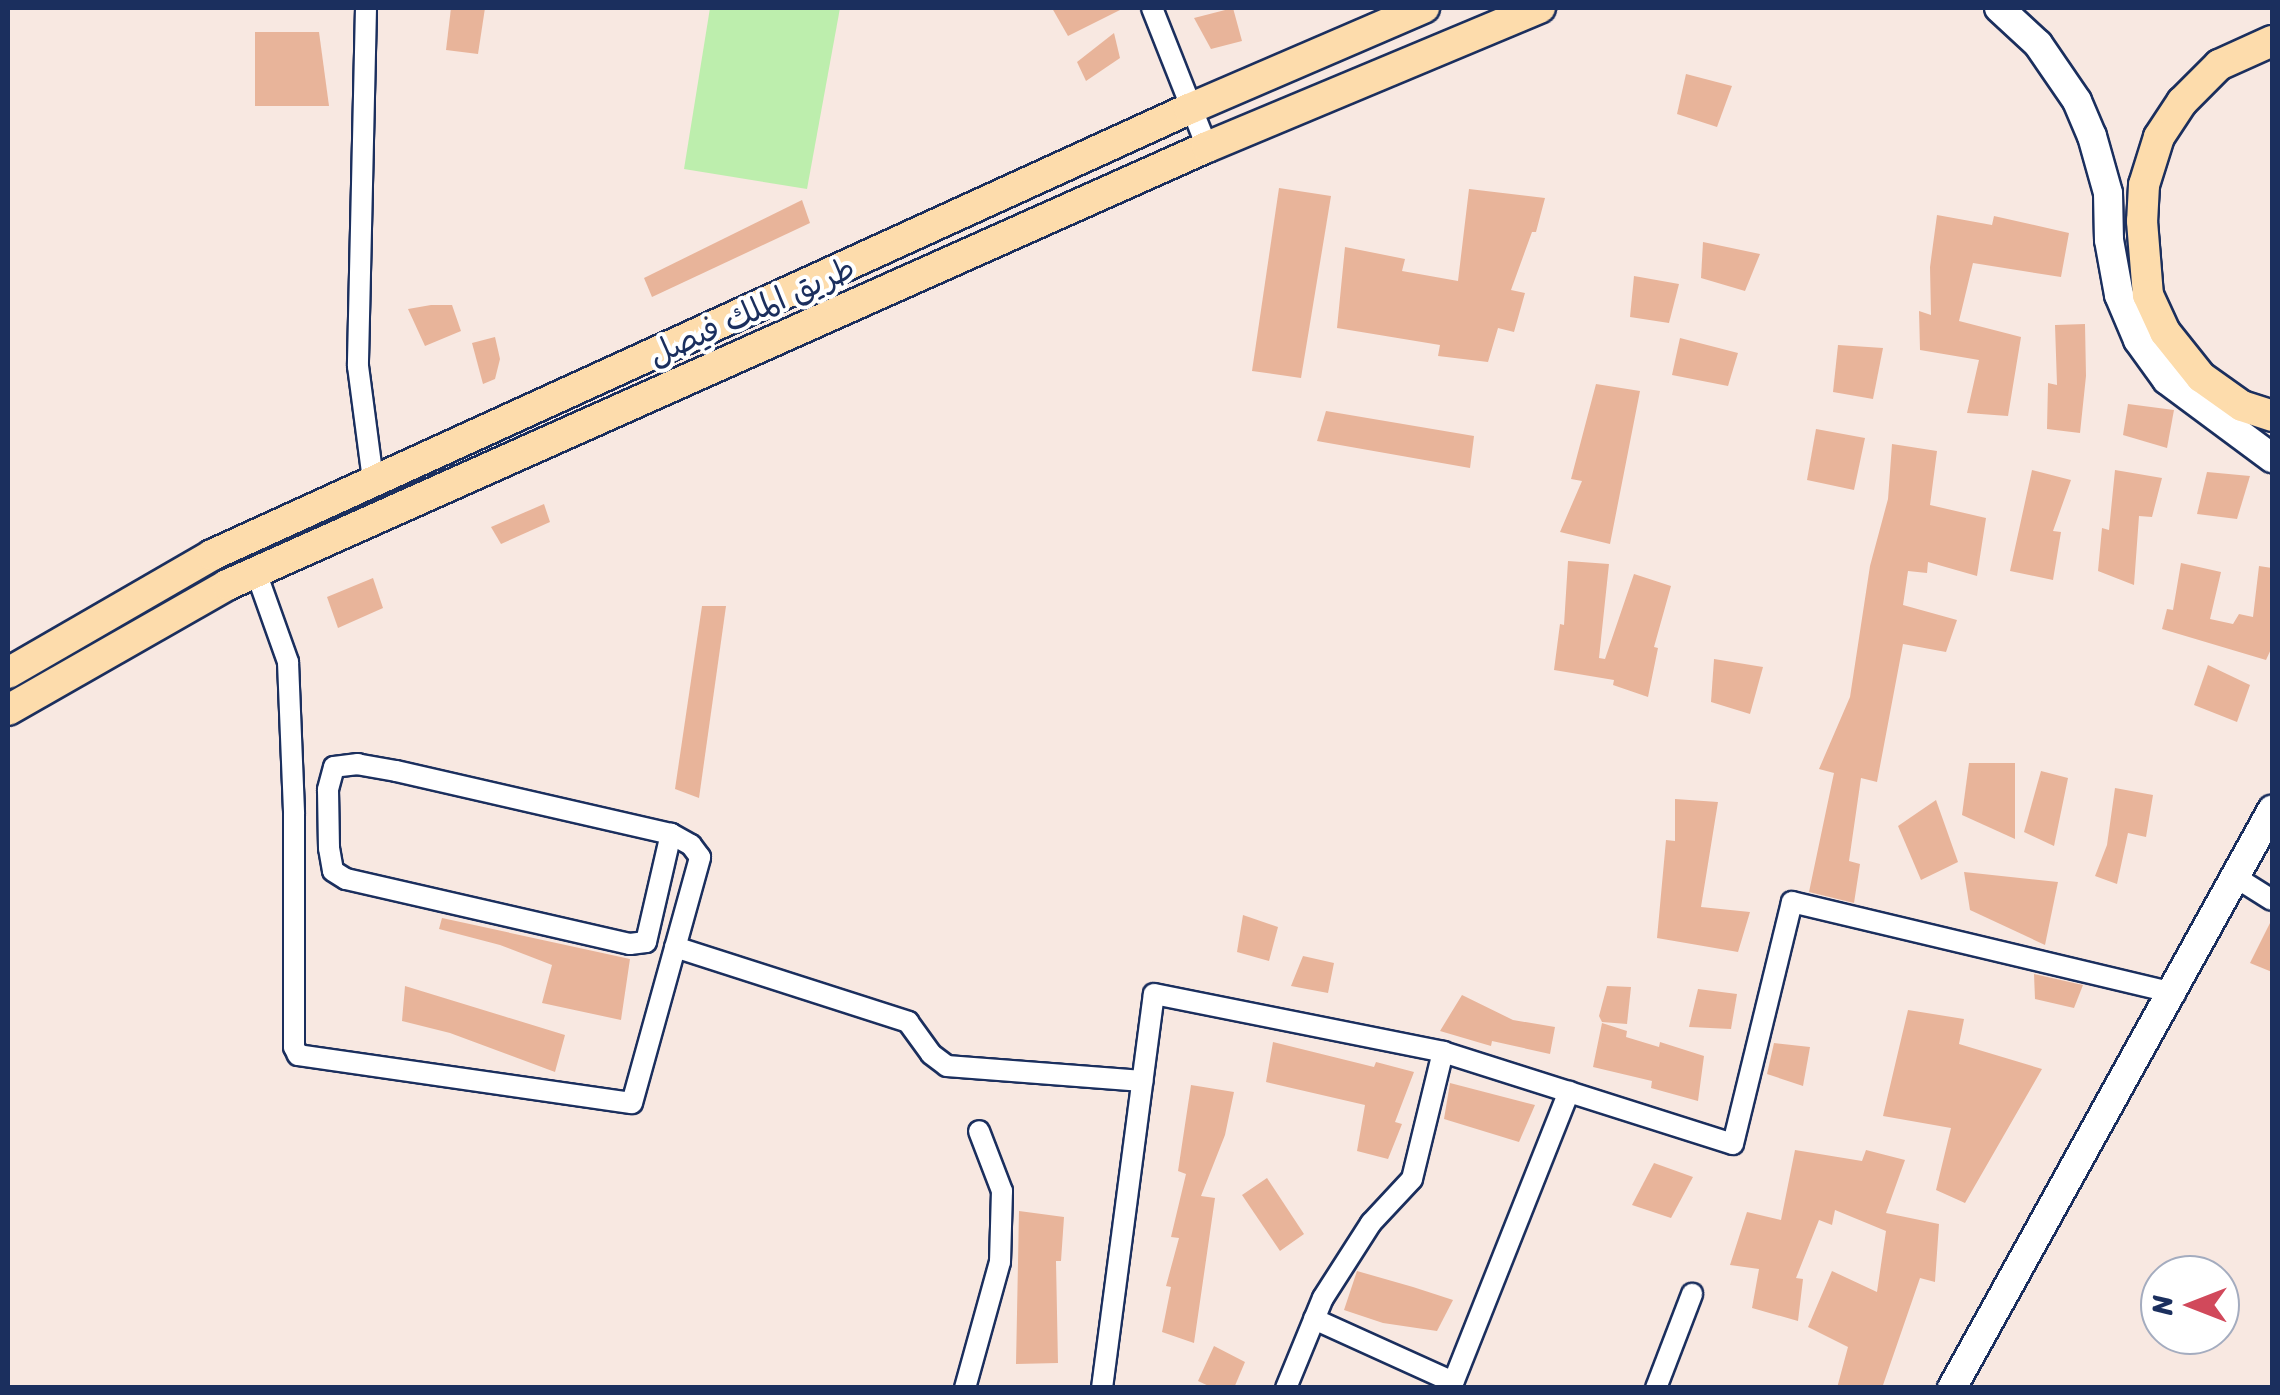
<!DOCTYPE html>
<meta charset="utf-8">
<style>
body{margin:0}
#map{position:relative;width:2280px;height:1395px;overflow:hidden;background:#f8e8e1;font-family:Sriracha,"Playpen Sans Arabic",sans-serif}
div>[style]{position:absolute}
.green>*{inset:0;background:#bdeead}
.building>*{inset:0;background:#e8b49a}
.roads{filter:drop-shadow(2px 0 #1b2f5e) drop-shadow(-2px 0 #1b2f5e) drop-shadow(0 2px #1b2f5e) drop-shadow(0 -2px #1b2f5e)}
.street>*{height:20px;margin:-10px;padding:0 10px;transform-origin:10px;border-radius:10px;background:#fff}
.secondary>*{height:28px;margin:-14px;padding:0 14px;transform-origin:14px;border-radius:14px;background:#fff}
.primary>*{height:30px;margin:-15px;padding:0 15px;transform-origin:15px;border-radius:15px;background:#fddcac}
span{translate:-50% -50%;white-space:nowrap;text-align:center;line-height:1.15;-webkit-text-stroke:8px #fff;paint-order:stroke}
.street-label{font-size:32px;color:#1b2f5e}
.frame{position:absolute;inset:0;border:10px solid #1b2f5e;pointer-events:none}
.north{position:absolute;left:2140px;top:1255px;width:100px;height:100px;box-sizing:border-box;background:#fff;border:2px solid #a4acbf;border-radius:50%;rotate:270deg;font-size:28px;font-weight:700;line-height:40px;text-align:center;color:#1b2f5e}
.north::after{content:'';display:block;margin:auto;width:35px;height:45px;background:#d1495b;clip-path:polygon(50% 0,100% 100%,50% 72%,0 100%)}
</style>
<div id="map">
<div class="green">
<div style="clip-path:polygon(710px 8px,840px 8px,807px 189px,684px 169px)"></div>
</div>
<div class="building">
<div style="clip-path:polygon(451px 8px,485px 8px,478px 54px,446px 50px)"></div>
<div style="clip-path:polygon(1052px 8px,1124px 8px,1068px 36px)"></div>
<div style="clip-path:polygon(1233px 8px,1242px 41px,1211px 49px,1194px 18px)"></div>
<div style="clip-path:polygon(255px 32px,319px 32px,329px 106px,255px 106px)"></div>
<div style="clip-path:polygon(1114px 33px,1120px 58px,1086px 81px,1077px 62px)"></div>
<div style="clip-path:polygon(1686px 74px,1732px 86px,1717px 127px,1677px 114px)"></div>
<div style="clip-path:polygon(1279px 188px,1331px 196px,1301px 378px,1252px 371px)"></div>
<div style="clip-path:polygon(1469px 189px,1545px 198px,1536px 232px,1532px 232px,1511px 290px,1525px 293px,1514px 332px,1498px 328px,1488px 362px,1438px 356px,1440px 345px,1337px 328px,1345px 247px,1405px 259px,1402px 271px,1458px 281px)"></div>
<div style="clip-path:polygon(802px 200px,810px 223px,652px 297px,644px 278px)"></div>
<div style="clip-path:polygon(1937px 215px,1992px 225px,1994px 216px,2069px 233px,2061px 277px,1973px 263px,1959px 321px,2021px 337px,2008px 416px,1967px 413px,1979px 360px,1920px 350px,1919px 311px,1931px 315px,1930px 267px)"></div>
<div style="clip-path:polygon(1703px 242px,1760px 254px,1745px 291px,1701px 278px)"></div>
<div style="clip-path:polygon(1634px 276px,1679px 284px,1669px 323px,1630px 317px)"></div>
<div style="clip-path:polygon(431px 305px,452px 305px,461px 331px,425px 346px,408px 309px)"></div>
<div style="clip-path:polygon(2085px 324px,2086px 376px,2080px 433px,2047px 429px,2048px 383px,2057px 385px,2055px 325px)"></div>
<div style="clip-path:polygon(495px 337px,500px 359px,495px 379px,483px 384px,472px 343px)"></div>
<div style="clip-path:polygon(1680px 338px,1738px 353px,1728px 386px,1672px 375px)"></div>
<div style="clip-path:polygon(1838px 345px,1883px 348px,1873px 399px,1833px 392px)"></div>
<div style="clip-path:polygon(1596px 384px,1640px 391px,1610px 544px,1560px 532px,1582px 481px,1571px 479px)"></div>
<div style="clip-path:polygon(2128px 404px,2174px 410px,2167px 448px,2123px 435px)"></div>
<div style="clip-path:polygon(1326px 411px,1474px 436px,1470px 468px,1317px 441px)"></div>
<div style="clip-path:polygon(1816px 429px,1865px 438px,1854px 490px,1807px 480px)"></div>
<div style="clip-path:polygon(1892px 444px,1937px 451px,1930px 505px,1986px 518px,1977px 576px,1928px 562px,1927px 573px,1908px 571px,1903px 605px,1957px 620px,1946px 652px,1903px 644px,1877px 782px,1861px 778px,1849px 861px,1860px 864px,1854px 903px,1809px 892px,1834px 773px,1819px 769px,1850px 697px,1870px 566px,1888px 499px)"></div>
<div style="clip-path:polygon(2032px 470px,2071px 480px,2053px 531px,2061px 532px,2053px 580px,2010px 571px)"></div>
<div style="clip-path:polygon(2115px 470px,2162px 478px,2152px 517px,2139px 516px,2134px 585px,2098px 571px,2102px 528px,2109px 530px)"></div>
<div style="clip-path:polygon(2207px 472px,2250px 476px,2237px 519px,2197px 514px)"></div>
<div style="clip-path:polygon(544px 504px,550px 522px,501px 544px,491px 527px)"></div>
<div style="clip-path:polygon(1568px 561px,1609px 564px,1599px 658px,1605px 659px,1634px 574px,1671px 586px,1654px 647px,1658px 648px,1648px 697px,1613px 685px,1614px 680px,1554px 670px,1560px 624px,1564px 625px)"></div>
<div style="clip-path:polygon(2181px 563px,2221px 572px,2210px 619px,2233px 624px,2239px 614px,2253px 617px,2259px 566px,2272px 568px,2272px 647px,2266px 660px,2162px 629px,2167px 609px,2173px 610px)"></div>
<div style="clip-path:polygon(373px 578px,383px 608px,338px 628px,327px 597px)"></div>
<div style="clip-path:polygon(702px 606px,726px 606px,699px 798px,675px 789px)"></div>
<div style="clip-path:polygon(1714px 659px,1763px 667px,1750px 714px,1711px 702px)"></div>
<div style="clip-path:polygon(2208px 665px,2250px 685px,2237px 722px,2194px 705px)"></div>
<div style="clip-path:polygon(1969px 763px,2015px 763px,2015px 839px,1962px 815px)"></div>
<div style="clip-path:polygon(2041px 771px,2068px 778px,2054px 846px,2024px 832px)"></div>
<div style="clip-path:polygon(2115px 788px,2153px 795px,2146px 837px,2128px 833px,2117px 884px,2095px 876px,2107px 845px)"></div>
<div style="clip-path:polygon(1675px 799px,1718px 802px,1701px 907px,1750px 912px,1738px 952px,1657px 938px,1666px 840px,1675px 841px)"></div>
<div style="clip-path:polygon(1936px 800px,1958px 862px,1921px 880px,1898px 826px)"></div>
<div style="clip-path:polygon(1964px 872px,2058px 882px,2045px 945px,1970px 910px)"></div>
<div style="clip-path:polygon(1243px 915px,1278px 927px,1269px 961px,1237px 952px)"></div>
<div style="clip-path:polygon(442px 918px,630px 959px,621px 1020px,542px 1003px,552px 965px,500px 945px,439px 929px)"></div>
<div style="clip-path:polygon(2272px 919px,2272px 972px,2250px 963px)"></div>
<div style="clip-path:polygon(1303px 956px,1334px 963px,1328px 993px,1291px 986px)"></div>
<div style="clip-path:polygon(2034px 974px,2083px 985px,2074px 1008px,2035px 999px)"></div>
<div style="clip-path:polygon(405px 986px,565px 1035px,555px 1072px,450px 1033px,402px 1021px)"></div>
<div style="clip-path:polygon(1607px 986px,1631px 987px,1627px 1024px,1602px 1022px,1599px 1016px)"></div>
<div style="clip-path:polygon(1698px 989px,1737px 994px,1731px 1029px,1689px 1027px)"></div>
<div style="clip-path:polygon(1462px 995px,1513px 1020px,1555px 1027px,1550px 1054px,1492px 1041px,1491px 1046px,1440px 1031px)"></div>
<div style="clip-path:polygon(1908px 1010px,1964px 1019px,1959px 1044px,2042px 1069px,1965px 1203px,1936px 1190px,1951px 1128px,1883px 1116px)"></div>
<div style="clip-path:polygon(1602px 1023px,1627px 1031px,1626px 1037px,1659px 1047px,1660px 1042px,1704px 1056px,1698px 1101px,1651px 1088px,1652px 1081px,1593px 1067px)"></div>
<div style="clip-path:polygon(1273px 1042px,1374px 1067px,1376px 1062px,1414px 1072px,1395px 1122px,1402px 1124px,1388px 1159px,1357px 1151px,1365px 1105px,1266px 1082px)"></div>
<div style="clip-path:polygon(1774px 1043px,1810px 1047px,1803px 1086px,1767px 1074px)"></div>
<div style="clip-path:polygon(1450px 1083px,1535px 1105px,1519px 1142px,1444px 1119px)"></div>
<div style="clip-path:polygon(1191px 1085px,1234px 1092px,1225px 1135px,1201px 1196px,1215px 1198px,1194px 1343px,1162px 1332px,1171px 1287px,1166px 1286px,1179px 1238px,1171px 1237px,1186px 1174px,1178px 1171px)"></div>
<div style="clip-path:polygon(1795px 1150px,1862px 1161px,1866px 1150px,1905px 1160px,1886px 1213px,1939px 1224px,1935px 1282px,1920px 1278px,1882px 1388px,1837px 1388px,1848px 1347px,1808px 1327px,1832px 1271px,1877px 1292px,1886px 1231px,1835px 1210px,1832px 1225px,1819px 1220px,1796px 1278px,1803px 1279px,1798px 1321px,1752px 1308px,1759px 1269px,1730px 1265px,1747px 1212px,1781px 1220px)"></div>
<div style="clip-path:polygon(1654px 1163px,1693px 1177px,1671px 1218px,1632px 1205px)"></div>
<div style="clip-path:polygon(1267px 1178px,1304px 1234px,1280px 1251px,1242px 1195px)"></div>
<div style="clip-path:polygon(1019px 1211px,1064px 1217px,1061px 1261px,1056px 1261px,1058px 1363px,1016px 1364px)"></div>
<div style="clip-path:polygon(1357px 1271px,1413px 1287px,1453px 1300px,1437px 1331px,1383px 1323px,1344px 1310px)"></div>
<div style="clip-path:polygon(1214px 1346px,1245px 1362px,1234px 1388px,1213px 1388px,1198px 1381px)"></div>
</div>
<div class="roads">
<div class="street">
<div style="left:366px;top:8px;width:358px;rotate:91.3deg"></div>
<div style="left:358px;top:366px;width:115px;rotate:82.5deg"></div>
<div style="left:1152px;top:8px;width:149px;rotate:68.4deg"></div>
<div style="left:256px;top:572px;width:96px;rotate:70.4deg"></div>
<div style="left:288px;top:662px;width:152px;rotate:87.7deg"></div>
<div style="left:294px;top:814px;width:233px;rotate:90deg"></div>
<div style="left:294px;top:1047px;width:9px;rotate:63deg"></div>
<div style="left:298px;top:1055px;width:337px;rotate:8.2deg"></div>
<div style="left:632px;top:1103px;width:255px;rotate:-74.5deg"></div>
<div style="left:700px;top:857px;width:15px;rotate:-127deg"></div>
<div style="left:691px;top:845px;width:23px;rotate:-151deg"></div>
<div style="left:671px;top:834px;width:282px;rotate:-167.1deg"></div>
<div style="left:396px;top:771px;width:39px;rotate:-170deg"></div>
<div style="left:358px;top:764px;width:24px;rotate:173deg"></div>
<div style="left:334px;top:767px;width:24px;rotate:105deg"></div>
<div style="left:328px;top:790px;width:58px;rotate:89deg"></div>
<div style="left:329px;top:848px;width:23px;rotate:80deg"></div>
<div style="left:333px;top:871px;width:15px;rotate:32deg"></div>
<div style="left:346px;top:879px;width:291px;rotate:12.9deg"></div>
<div style="left:630px;top:944px;width:16px;rotate:-7deg"></div>
<div style="left:646px;top:942px;width:111px;rotate:-77deg"></div>
<div style="left:2237px;top:878px;width:41px;rotate:32.2deg"></div>
<div style="left:675px;top:947px;width:245px;rotate:17.8deg"></div>
<div style="left:908px;top:1022px;width:39px;rotate:54deg"></div>
<div style="left:931px;top:1054px;width:20px;rotate:37deg"></div>
<div style="left:947px;top:1066px;width:196px;rotate:4.4deg"></div>
<div style="left:1314px;top:1319px;width:153px;rotate:24.4deg"></div>
<div style="left:965px;top:1388px;width:131px;rotate:-74.5deg"></div>
<div style="left:1000px;top:1262px;width:71px;rotate:-88.4deg"></div>
<div style="left:1002px;top:1191px;width:64px;rotate:-111deg"></div>
<div style="left:1102px;top:1388px;width:397px;rotate:-82.5deg"></div>
<div style="left:1154px;top:994px;width:295px;rotate:11.3deg"></div>
<div style="left:1443px;top:1052px;width:304px;rotate:17.6deg"></div>
<div style="left:1733px;top:1144px;width:249px;rotate:-76.3deg"></div>
<div style="left:1792px;top:902px;width:394px;rotate:13.4deg"></div>
<div style="left:1286px;top:1388px;width:97px;rotate:-67.7deg"></div>
<div style="left:1323px;top:1298px;width:89px;rotate:-57.4deg"></div>
<div style="left:1371px;top:1223px;width:60px;rotate:-47deg"></div>
<div style="left:1412px;top:1179px;width:131px;rotate:-76.3deg"></div>
<div style="left:1451px;top:1388px;width:319px;rotate:-68.3deg"></div>
<div style="left:1656px;top:1388px;width:101px;rotate:-69deg"></div>
</div>
<div class="secondary">
<div style="left:1999px;top:8px;width:53px;rotate:42.7deg"></div>
<div style="left:2038px;top:44px;width:69px;rotate:55.6deg"></div>
<div style="left:2077px;top:101px;width:38px;rotate:67deg"></div>
<div style="left:2092px;top:136px;width:59px;rotate:74.3deg"></div>
<div style="left:2108px;top:193px;width:47px;rotate:88.8deg"></div>
<div style="left:2109px;top:240px;width:56px;rotate:79.7deg"></div>
<div style="left:2119px;top:295px;width:49px;rotate:67.1deg"></div>
<div style="left:2138px;top:340px;width:49px;rotate:54.1deg"></div>
<div style="left:2167px;top:380px;width:131px;rotate:36.6deg"></div>
<div style="left:1952px;top:1388px;width:661px;rotate:-61.03deg"></div>
</div>
<div class="primary">
<div style="left:2272px;top:41px;width:58px;rotate:155.6deg"></div>
<div style="left:2219px;top:65px;width:52px;rotate:135deg"></div>
<div style="left:2182px;top:102px;width:42px;rotate:123.3deg"></div>
<div style="left:2159px;top:137px;width:50px;rotate:107.4deg"></div>
<div style="left:2144px;top:185px;width:36px;rotate:93deg"></div>
<div style="left:2142px;top:221px;width:74px;rotate:85.4deg"></div>
<div style="left:2148px;top:295px;width:41px;rotate:65.3deg"></div>
<div style="left:2165px;top:332px;width:58px;rotate:51.3deg"></div>
<div style="left:2201px;top:377px;width:50px;rotate:35.3deg"></div>
<div style="left:2242px;top:406px;width:32px;rotate:18deg"></div>
<div style="left:8px;top:673px;width:236px;rotate:-30deg"></div>
<div style="left:212px;top:555px;width:1074px;rotate:-24.54deg"></div>
<div style="left:1189px;top:109px;width:256px;rotate:-23.3deg"></div>
<div style="left:8px;top:710px;width:252px;rotate:-29.7deg"></div>
<div style="left:227px;top:585px;width:1073px;rotate:-24.08deg"></div>
<div style="left:1207px;top:147px;width:361px;rotate:-22.7deg"></div>
</div>
</div>
<div class="street-label">
<span style="left:752px;top:312px;rotate:-24deg">طريق الملك فيصل</span>
</div>
<div class="frame"></div>
<div class="north">N</div>
</div>
